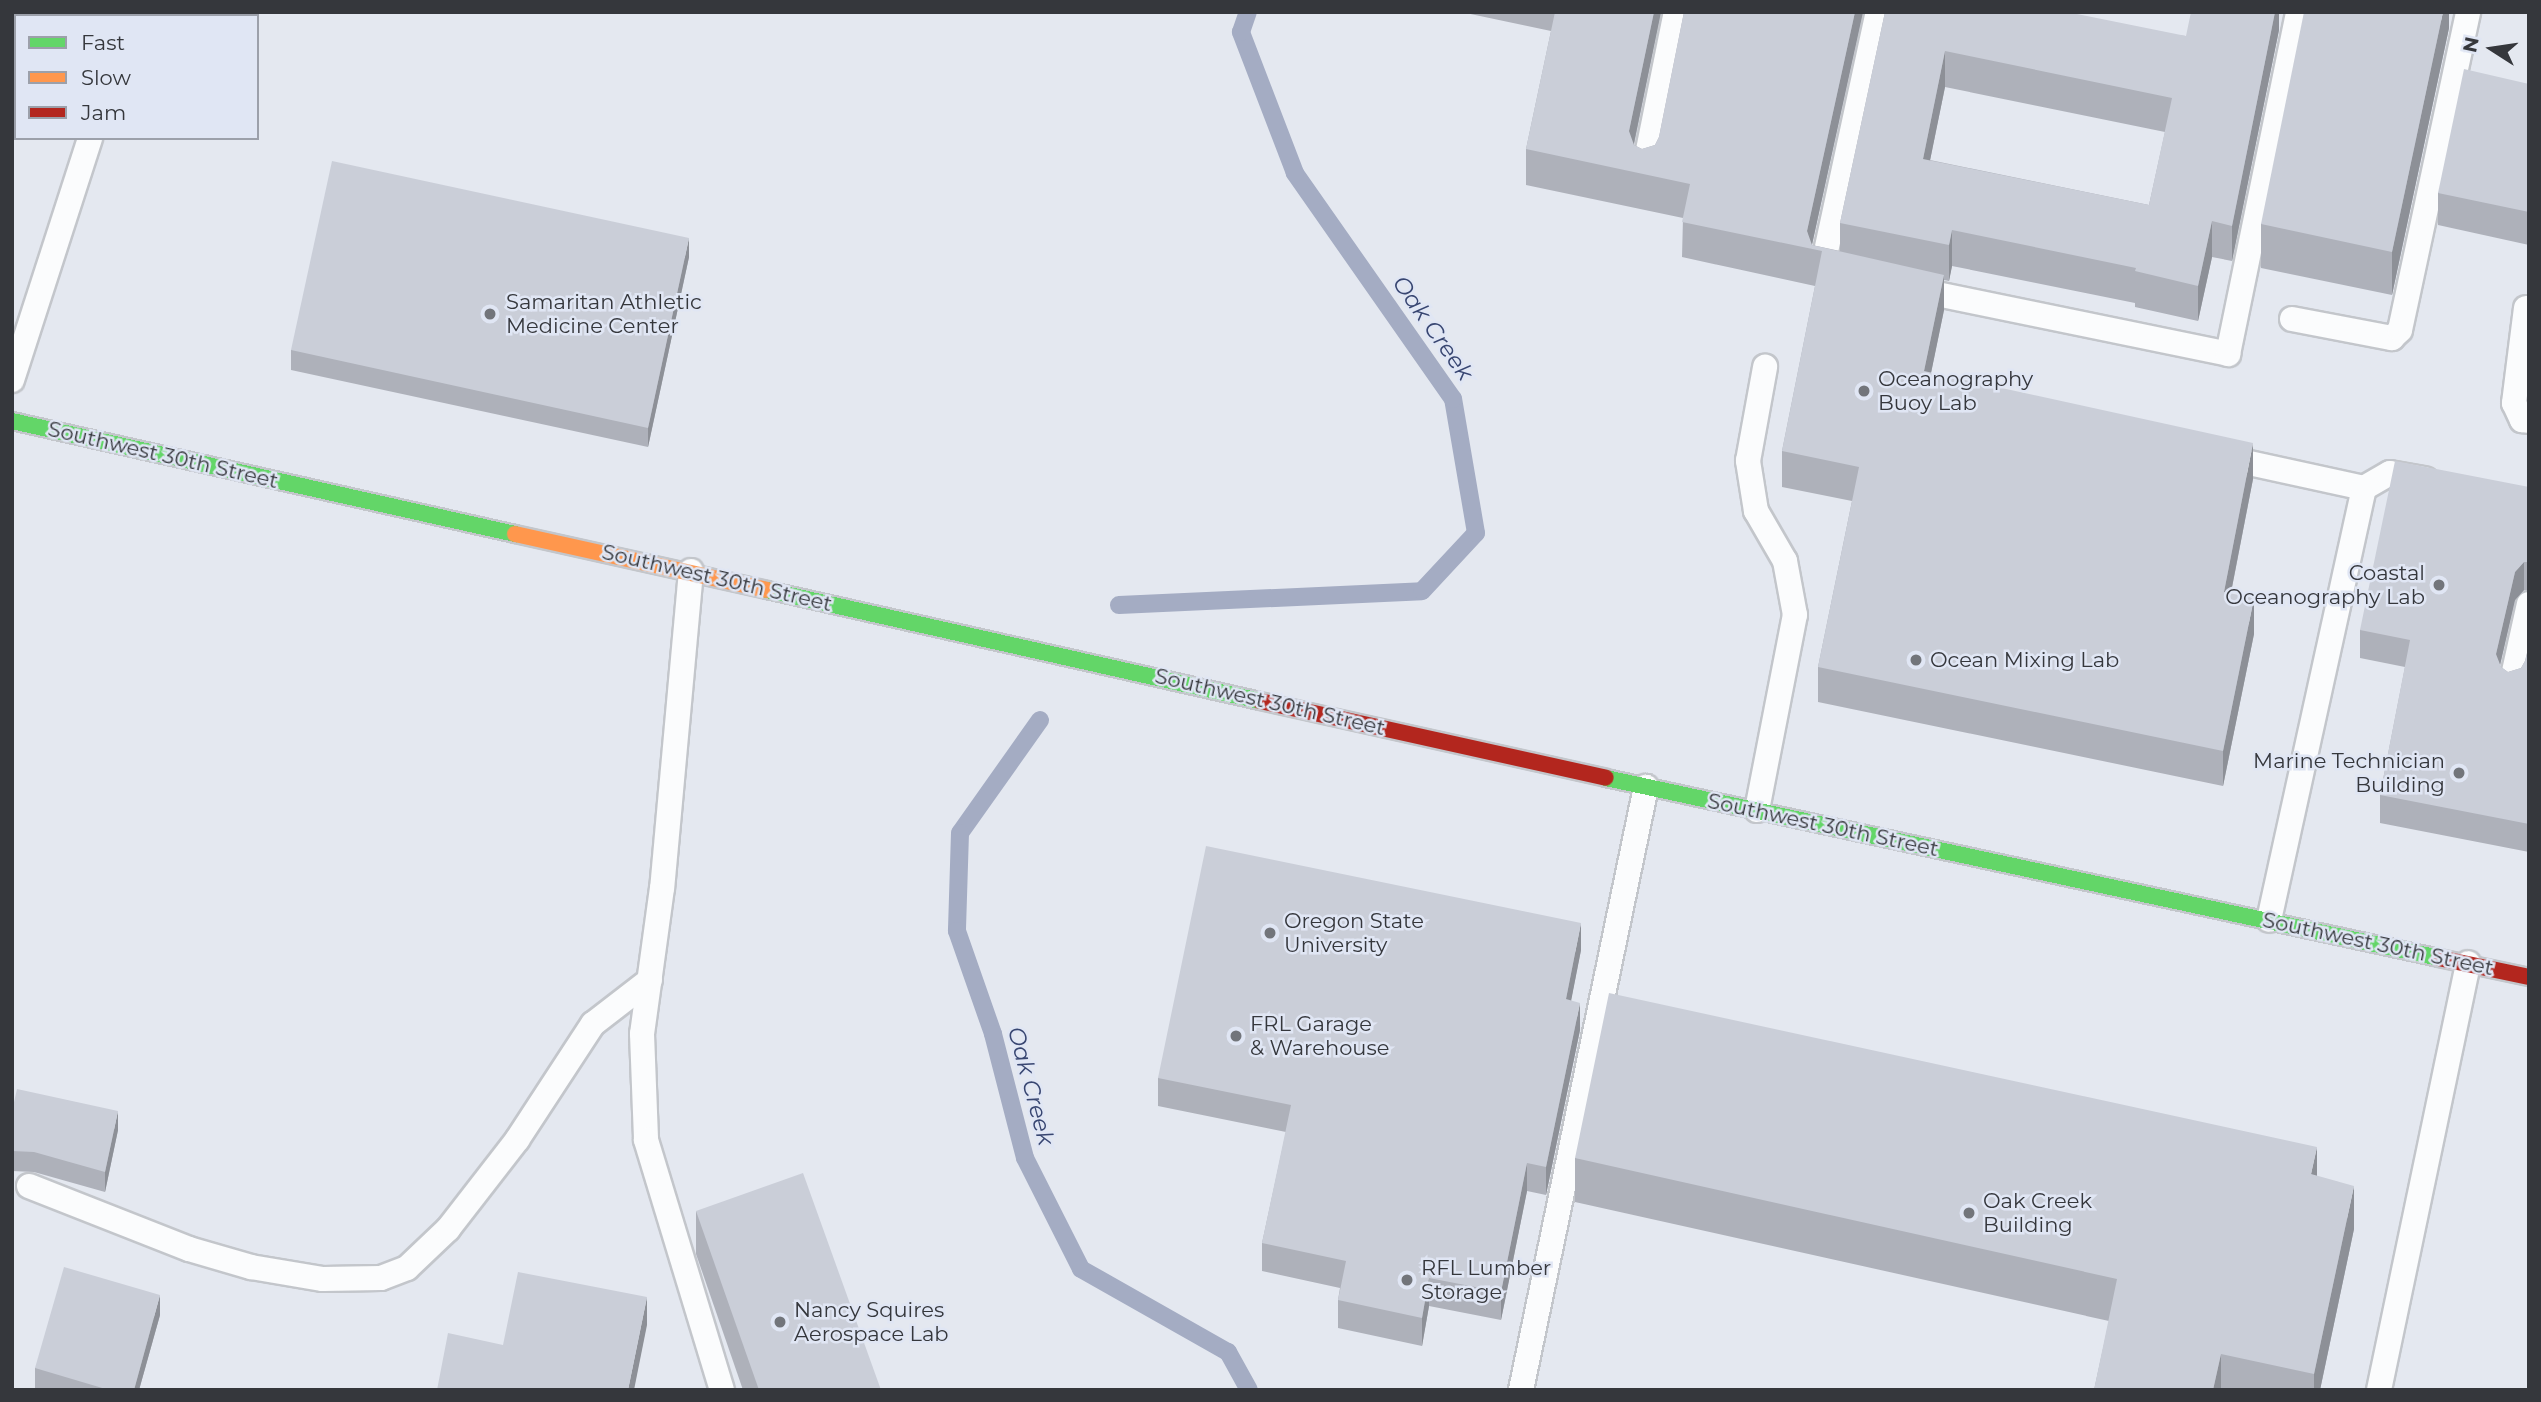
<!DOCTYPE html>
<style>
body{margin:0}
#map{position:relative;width:2541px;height:1402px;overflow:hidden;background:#e4e8f0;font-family:Montserrat,sans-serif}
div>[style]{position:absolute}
.stream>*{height:18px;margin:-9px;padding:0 9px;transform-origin:9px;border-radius:9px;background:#a4acc3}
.roads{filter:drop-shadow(2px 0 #c3c6cb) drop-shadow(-2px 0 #c3c6cb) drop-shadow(0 2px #c3c6cb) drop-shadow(0 -2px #c3c6cb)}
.lane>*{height:24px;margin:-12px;padding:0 12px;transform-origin:12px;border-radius:12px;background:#fbfcfd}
.fast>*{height:16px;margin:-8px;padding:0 8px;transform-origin:8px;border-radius:8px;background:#63d668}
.slow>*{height:16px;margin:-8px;padding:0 8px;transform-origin:8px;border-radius:8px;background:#ff974d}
.jam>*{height:16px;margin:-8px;padding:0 8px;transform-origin:8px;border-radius:8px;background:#b3261e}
.wall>*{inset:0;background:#aeb1ba}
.shaded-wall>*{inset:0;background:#8d9097}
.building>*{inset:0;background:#caced8}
.dots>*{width:19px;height:19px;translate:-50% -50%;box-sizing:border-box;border:4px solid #e0e6f4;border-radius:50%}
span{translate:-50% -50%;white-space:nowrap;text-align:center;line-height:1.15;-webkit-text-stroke:5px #e0e6f4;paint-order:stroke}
.poi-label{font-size:21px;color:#35373c}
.left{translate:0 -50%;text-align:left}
.right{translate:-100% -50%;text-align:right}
.street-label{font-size:21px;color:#35373c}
.water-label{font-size:23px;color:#384671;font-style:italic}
.frame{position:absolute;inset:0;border:14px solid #35373c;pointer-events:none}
.legend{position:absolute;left:14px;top:14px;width:245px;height:126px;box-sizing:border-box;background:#e0e6f4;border:2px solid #9ca0aa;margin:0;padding:9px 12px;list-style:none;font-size:21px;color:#35373c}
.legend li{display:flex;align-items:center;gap:14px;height:35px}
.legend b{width:35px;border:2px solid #9ca0aa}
.north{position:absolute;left:2457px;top:14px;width:70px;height:70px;-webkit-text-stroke:5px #e0e6f4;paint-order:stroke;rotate:282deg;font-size:19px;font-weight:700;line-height:28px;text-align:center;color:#35373c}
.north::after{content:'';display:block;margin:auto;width:24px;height:32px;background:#35373c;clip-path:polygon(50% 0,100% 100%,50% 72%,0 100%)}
</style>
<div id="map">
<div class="stream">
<div style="left:1119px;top:605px;width:303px;rotate:-2.6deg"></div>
<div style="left:1422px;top:591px;width:79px;rotate:-47deg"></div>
<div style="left:1476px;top:533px;width:136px;rotate:-99.7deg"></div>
<div style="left:1453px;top:399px;width:276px;rotate:-125deg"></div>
<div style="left:1295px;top:173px;width:151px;rotate:-111deg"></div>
<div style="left:1241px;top:32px;width:21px;rotate:-71deg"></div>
<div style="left:1040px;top:720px;width:138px;rotate:125.3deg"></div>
<div style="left:960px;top:833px;width:98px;rotate:91.8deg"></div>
<div style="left:957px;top:931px;width:109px;rotate:70.7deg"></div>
<div style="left:993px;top:1034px;width:128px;rotate:75.5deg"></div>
<div style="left:1025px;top:1158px;width:124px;rotate:63.2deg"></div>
<div style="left:1081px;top:1269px;width:169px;rotate:29.5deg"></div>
<div style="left:1228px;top:1352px;width:43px;rotate:61.1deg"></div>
</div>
<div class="roads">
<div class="lane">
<div style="left:131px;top:16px;width:4px;rotate:-63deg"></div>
<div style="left:1644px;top:170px;width:161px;rotate:-78.6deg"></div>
<div style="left:1832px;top:272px;width:10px;rotate:-169deg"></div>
<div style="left:1822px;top:270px;width:264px;rotate:-77.8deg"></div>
<div style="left:1912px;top:289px;width:323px;rotate:11.6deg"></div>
<div style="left:2228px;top:354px;width:349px;rotate:-78.4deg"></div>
<div style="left:2526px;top:308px;width:96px;rotate:97.2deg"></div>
<div style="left:2514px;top:403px;width:19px;rotate:65deg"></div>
<div style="left:2522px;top:420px;width:7px;rotate:8deg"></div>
<div style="left:2292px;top:319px;width:102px;rotate:10.8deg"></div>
<div style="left:2392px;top:338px;width:11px;rotate:-45deg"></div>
<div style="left:2400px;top:330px;width:325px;rotate:-77.9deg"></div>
<div style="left:12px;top:380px;width:254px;rotate:-72.1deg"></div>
<div style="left:2222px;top:457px;width:145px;rotate:12.3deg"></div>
<div style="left:2364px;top:488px;width:442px;rotate:102.4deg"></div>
<div style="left:2364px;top:488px;width:30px;rotate:-30deg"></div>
<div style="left:2390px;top:473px;width:36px;rotate:10deg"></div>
<div style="left:691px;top:571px;width:318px;rotate:95.2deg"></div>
<div style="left:662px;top:888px;width:147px;rotate:97.8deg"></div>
<div style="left:642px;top:1034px;width:106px;rotate:87.8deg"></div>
<div style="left:646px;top:1140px;width:261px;rotate:73.1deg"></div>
<div style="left:2511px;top:685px;width:83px;rotate:-77.5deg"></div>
<div style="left:1757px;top:810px;width:199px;rotate:-79deg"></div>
<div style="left:1795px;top:615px;width:55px;rotate:-100.5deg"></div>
<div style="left:1785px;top:561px;width:58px;rotate:-120.1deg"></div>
<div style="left:1756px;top:511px;width:51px;rotate:-99.1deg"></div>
<div style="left:1748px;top:461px;width:96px;rotate:-79.7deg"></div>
<div style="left:29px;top:1186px;width:172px;rotate:21.5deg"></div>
<div style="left:189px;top:1249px;width:65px;rotate:16.2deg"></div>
<div style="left:251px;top:1267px;width:73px;rotate:9.5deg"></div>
<div style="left:323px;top:1279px;width:58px;rotate:-1deg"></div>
<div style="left:381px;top:1278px;width:28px;rotate:-21deg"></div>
<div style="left:407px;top:1268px;width:57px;rotate:-43.6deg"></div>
<div style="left:448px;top:1229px;width:113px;rotate:-52.2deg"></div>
<div style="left:517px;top:1140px;width:139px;rotate:-56.8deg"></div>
<div style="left:593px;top:1024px;width:72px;rotate:-37.7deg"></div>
<div style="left:1521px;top:1390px;width:616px;rotate:-78.29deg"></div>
<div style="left:2379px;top:1390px;width:436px;rotate:-78.2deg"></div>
</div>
<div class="fast">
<div style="left:12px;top:421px;width:516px;rotate:12.66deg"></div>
<div style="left:767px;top:590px;width:505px;rotate:12.69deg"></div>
<div style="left:1606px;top:778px;width:852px;rotate:12.19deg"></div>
</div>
<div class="slow">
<div style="left:515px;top:534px;width:258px;rotate:12.5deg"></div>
</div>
<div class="jam">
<div style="left:1260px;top:701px;width:354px;rotate:12.5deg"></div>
<div style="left:2439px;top:958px;width:92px;rotate:11.9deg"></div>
</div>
</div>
<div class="wall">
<div style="clip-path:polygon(evenodd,1461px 12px,1661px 12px,1634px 145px,1642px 149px,1655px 145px,1659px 137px,1684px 12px,1863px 12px,1812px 245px,1840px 251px,1840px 223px,1885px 12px,2186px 36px,2279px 12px,2279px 30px,2232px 261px,2212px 257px,2198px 321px,2135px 307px,2135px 303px,1952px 266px,1949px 281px,1944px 280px,1944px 310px,1931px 373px,2253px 479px,2231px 593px,2254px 634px,2223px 786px,1818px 702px,1818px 667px,1852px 501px,1782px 487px,1782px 451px,1815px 286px,1682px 257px,1683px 218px,1526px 185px,1526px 149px,1551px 31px,1461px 12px,1945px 87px,2165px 132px,2149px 205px,1930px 160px,1945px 87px)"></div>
<div style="clip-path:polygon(2449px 12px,2449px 28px,2392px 295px,2261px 268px,2261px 224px)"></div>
<div style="clip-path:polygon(2529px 84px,2529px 245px,2438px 225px,2438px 193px)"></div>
<div style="clip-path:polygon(689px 257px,648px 447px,291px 370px,291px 350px)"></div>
<div style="clip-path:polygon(2529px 487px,2529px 590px,2524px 590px,2515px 600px,2500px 666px,2501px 667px,2508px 672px,2521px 668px,2525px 661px,2529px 645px,2529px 852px,2380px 823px,2380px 795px,2405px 667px,2360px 658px,2360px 630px)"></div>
<div style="clip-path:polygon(1581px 950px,1571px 1000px,1580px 1030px,1546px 1195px,1527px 1191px,1501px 1320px,1429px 1306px,1422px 1346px,1338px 1328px,1338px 1300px,1340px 1288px,1262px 1271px,1262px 1243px,1286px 1132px,1158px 1106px,1158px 1078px)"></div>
<div style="clip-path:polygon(12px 1111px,118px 1130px,105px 1192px,34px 1172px,12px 1171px)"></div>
<div style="clip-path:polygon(1575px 1158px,2317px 1176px,2354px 1229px,2320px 1390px,2094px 1390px,2109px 1321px,1575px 1202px)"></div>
<div style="clip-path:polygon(696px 1211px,881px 1390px,743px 1390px,696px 1254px)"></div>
<div style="clip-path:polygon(160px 1315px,139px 1390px,41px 1390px,35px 1388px,35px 1368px)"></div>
</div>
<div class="shaded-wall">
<div style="clip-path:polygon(1654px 12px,1661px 12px,1629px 167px,1629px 131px)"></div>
<div style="clip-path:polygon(1855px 12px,1863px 12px,1811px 249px,1807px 231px)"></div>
<div style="clip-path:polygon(2275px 12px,2279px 12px,2279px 30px,2232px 261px,2232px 226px)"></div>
<div style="clip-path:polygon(2443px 12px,2449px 12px,2449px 28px,2392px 295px,2392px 252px)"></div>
<div style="clip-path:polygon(1945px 51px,1945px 87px,1923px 195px,1923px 159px)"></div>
<div style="clip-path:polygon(2212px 221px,2212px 257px,2198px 321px,2198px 286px)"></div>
<div style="clip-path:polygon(1952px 230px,1952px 266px,1949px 281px,1949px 245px)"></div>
<div style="clip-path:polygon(689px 238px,689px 257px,648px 447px,648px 428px)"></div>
<div style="clip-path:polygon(1944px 275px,1944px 310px,1924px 407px,1924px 371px)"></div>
<div style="clip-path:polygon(2253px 443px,2253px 479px,2224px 628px,2224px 592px)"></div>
<div style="clip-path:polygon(2524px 562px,2524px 590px,2515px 600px,2496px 682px,2496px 654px,2515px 572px)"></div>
<div style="clip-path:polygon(2254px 598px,2254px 634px,2223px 786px,2223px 751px)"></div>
<div style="clip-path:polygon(1581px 923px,1581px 950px,1566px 1027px,1566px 999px)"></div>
<div style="clip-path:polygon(1580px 1003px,1580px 1030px,1546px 1195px,1546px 1167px)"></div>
<div style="clip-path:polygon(118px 1111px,118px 1130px,105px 1192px,105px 1172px)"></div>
<div style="clip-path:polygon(2317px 1147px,2317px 1191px,2311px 1174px)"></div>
<div style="clip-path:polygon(1527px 1163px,1527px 1191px,1501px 1320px,1501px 1292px)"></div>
<div style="clip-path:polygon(2354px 1186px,2354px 1229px,2320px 1390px,2314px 1390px,2314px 1374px)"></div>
<div style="clip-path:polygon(1429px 1278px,1429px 1306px,1422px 1346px,1422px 1318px)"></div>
<div style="clip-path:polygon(160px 1295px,160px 1315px,139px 1390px,134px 1390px)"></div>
<div style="clip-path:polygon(647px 1297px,647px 1325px,634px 1390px,628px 1390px)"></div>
<div style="clip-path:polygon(2221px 1354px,2221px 1390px,2213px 1390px)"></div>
</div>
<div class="building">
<div style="clip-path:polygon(1555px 12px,1654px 12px,1629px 131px,1634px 145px,1642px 149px,1655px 145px,1659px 137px,1684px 12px,1855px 12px,1807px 231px,1812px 245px,1944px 275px,1924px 371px,2253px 443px,2224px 592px,2254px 598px,2223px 751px,1818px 667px,1859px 467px,1782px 451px,1822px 251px,1682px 222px,1690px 184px,1526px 149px)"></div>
<div style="clip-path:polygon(evenodd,1885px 12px,2067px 12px,2186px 36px,2191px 12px,2275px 12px,2232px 226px,2212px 221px,2198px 286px,2135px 271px,2136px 268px,1952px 230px,1949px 245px,1840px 223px,1885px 12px,1945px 51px,2172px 98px,2149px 205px,1923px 159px,1945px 51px)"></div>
<div style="clip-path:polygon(2304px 12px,2443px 12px,2392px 252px,2261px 224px)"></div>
<div style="clip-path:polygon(2464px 69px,2529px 84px,2529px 212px,2438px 193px)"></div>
<div style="clip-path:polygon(332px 161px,689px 238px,648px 428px,291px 350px)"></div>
<div style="clip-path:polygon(2395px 461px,2529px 487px,2529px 562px,2524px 562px,2515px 572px,2496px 654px,2501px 667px,2508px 672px,2521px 668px,2525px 661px,2529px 645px,2529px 824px,2380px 795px,2410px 640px,2360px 630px)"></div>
<div style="clip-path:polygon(1206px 846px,1581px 923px,1566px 999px,1580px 1003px,1546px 1167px,1527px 1163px,1501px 1292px,1429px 1278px,1422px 1318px,1338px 1300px,1346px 1261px,1262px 1243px,1291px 1105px,1158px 1078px)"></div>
<div style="clip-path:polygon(1609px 993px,2317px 1147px,2311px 1174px,2354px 1186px,2314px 1374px,2221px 1354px,2213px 1390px,2094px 1390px,2117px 1279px,1575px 1158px)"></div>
<div style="clip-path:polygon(17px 1089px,118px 1111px,105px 1172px,34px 1152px,12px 1151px,12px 1111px)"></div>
<div style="clip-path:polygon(803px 1173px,881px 1390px,759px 1390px,696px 1211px)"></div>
<div style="clip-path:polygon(64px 1267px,160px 1295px,134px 1390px,109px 1390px,35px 1368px)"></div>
<div style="clip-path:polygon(518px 1272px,647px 1297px,628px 1390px,437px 1390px,448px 1333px,503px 1345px)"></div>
</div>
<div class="dots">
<div style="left:490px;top:314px;background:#72757b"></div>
<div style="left:1864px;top:391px;background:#72757b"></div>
<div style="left:2439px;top:585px;background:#72757b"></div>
<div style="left:1916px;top:660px;background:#72757b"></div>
<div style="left:2459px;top:773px;background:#72757b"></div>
<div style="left:1270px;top:933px;background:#72757b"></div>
<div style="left:1236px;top:1036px;background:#72757b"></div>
<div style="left:1969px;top:1213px;background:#72757b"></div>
<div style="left:1407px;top:1280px;background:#72757b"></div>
<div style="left:780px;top:1322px;background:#72757b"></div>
</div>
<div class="poi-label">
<span class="left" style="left:506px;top:314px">Samaritan Athletic<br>Medicine Center</span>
<span class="left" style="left:1878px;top:391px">Oceanography<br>Buoy Lab</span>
<span class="right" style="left:2425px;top:585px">Coastal<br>Oceanography Lab</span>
<span class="left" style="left:1930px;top:660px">Ocean Mixing Lab</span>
<span class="right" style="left:2445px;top:773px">Marine Technician<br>Building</span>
<span class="left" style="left:1284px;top:933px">Oregon State<br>University</span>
<span class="left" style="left:1250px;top:1036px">FRL Garage<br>&amp; Warehouse</span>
<span class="left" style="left:1983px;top:1213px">Oak Creek<br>Building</span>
<span class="left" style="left:1421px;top:1280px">RFL Lumber<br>Storage</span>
<span class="left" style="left:794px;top:1322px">Nancy Squires<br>Aerospace Lab</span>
</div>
<div class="street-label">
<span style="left:163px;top:455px;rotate:13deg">Southwest 30th Street</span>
<span style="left:717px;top:578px;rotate:13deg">Southwest 30th Street</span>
<span style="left:1270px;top:702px;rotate:13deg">Southwest 30th Street</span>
<span style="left:1823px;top:825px;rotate:12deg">Southwest 30th Street</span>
<span style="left:2378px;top:944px;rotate:12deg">Southwest 30th Street</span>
</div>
<div class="water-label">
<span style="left:1433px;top:328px;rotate:55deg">Oak Creek</span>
<span style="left:1031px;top:1086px;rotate:75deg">Oak Creek</span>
</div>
<div class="frame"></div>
<ul class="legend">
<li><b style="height:9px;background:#63d668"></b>Fast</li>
<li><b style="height:9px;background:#ff974d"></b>Slow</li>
<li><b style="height:9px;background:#b3261e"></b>Jam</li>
</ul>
<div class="north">N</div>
</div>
